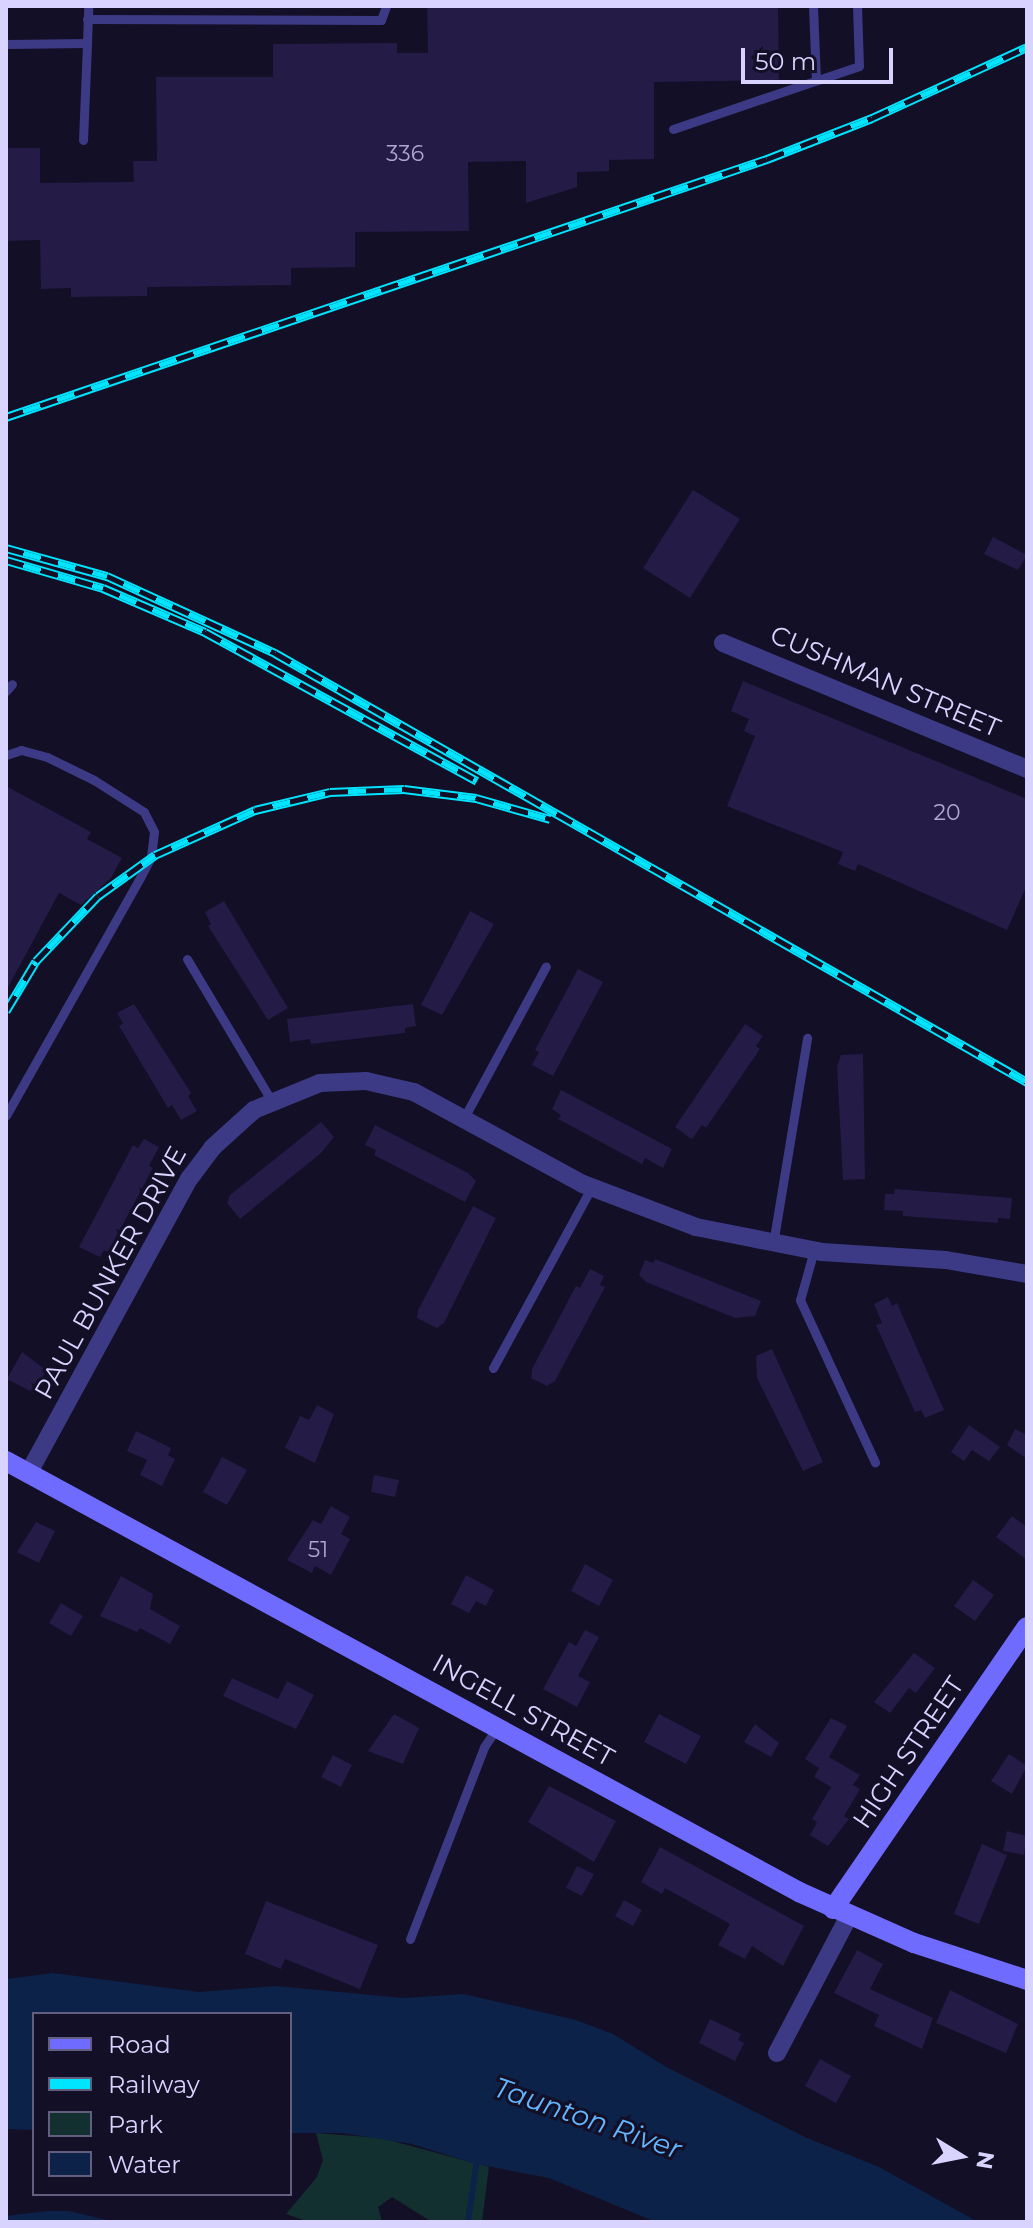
<!DOCTYPE html>
<style>
body{margin:0}
#map{position:relative;width:1033px;height:2228px;overflow:hidden;background:#130f26;font-family:Montserrat,sans-serif}
div>[style]{position:absolute}
.green>*{inset:0;background:#12302f}
.water>*{inset:0;background:#0c2248}
.stream>*{height:6px;margin:-3px;padding:0 3px;transform-origin:3px;border-radius:3px;background:#0c2248}
.building>*{inset:0;background:#241b47}
.lane>*{height:9px;margin:-4.5px;padding:0 4.5px;transform-origin:4.5px;border-radius:4.5px;background:#3d3a85}
.street>*{height:18px;margin:-9px;padding:0 9px;transform-origin:9px;border-radius:9px;background:#3d3a85}
.secondary>*{height:20px;margin:-10px;padding:0 10px;transform-origin:10px;border-radius:10px;background:#6f6bff}
.rail>*{height:9px;margin-top:-4.5px;transform-origin:0;background:repeating-linear-gradient(90deg,#130f26 0 18px,#00e5ff 0 36px);box-sizing:border-box;border-block:2px solid #00e5ff}
span{translate:-50% -50%;white-space:nowrap;text-align:center;line-height:1.15;-webkit-text-stroke:6px #130f26;paint-order:stroke}
.number-label{font-size:22px;color:#aca6d1}
.number-label span{-webkit-text-stroke-width:0}
.street-label{font-size:26px;color:#d9d4ff}
.water-label{font-size:28px;color:#62b6ff;font-style:italic}
.frame{position:absolute;inset:0;border:8px solid #d9d4ff;pointer-events:none}
.legend{position:absolute;left:32px;top:2012px;width:260px;height:184px;box-sizing:border-box;background:#130f26;border:2px solid #625e7d;margin:0;padding:10px 14px;list-style:none;font-size:24px;color:#d9d4ff}
.legend li{display:flex;align-items:center;gap:16px;height:40px}
.legend b{width:40px;border:2px solid #625e7d}
.north{position:absolute;left:921px;top:2116px;width:80px;height:80px;-webkit-text-stroke:6px #130f26;paint-order:stroke;rotate:100deg;font-size:22px;font-weight:700;line-height:32px;text-align:center;color:#d9d4ff}
.north::after{content:'';display:block;margin:auto;width:28px;height:36px;background:#d9d4ff;clip-path:polygon(50% 0,100% 100%,50% 72%,0 100%)}
.scale{position:absolute;left:741px;top:48px;width:152px;height:36px;box-sizing:border-box;border:4px solid #d9d4ff;border-top:0;padding-left:10px;font-size:24px;line-height:28px;white-space:nowrap;color:#d9d4ff;-webkit-text-stroke:6px #130f26;paint-order:stroke}
</style>
<div id="map">
<div class="green">
<div style="clip-path:polygon(316px 2133px,381px 2138px,489px 2167px,482px 2222px,432px 2222px,392px 2197px,378px 2207px,382px 2222px,309px 2222px,286px 2214px,317px 2177px,323px 2160px)"></div>
</div>
<div class="water">
<div style="clip-path:polygon(53px 1973px,199px 1992px,276px 1986px,404px 1998px,464px 1994px,576px 2020px,613px 2034px,668px 2068px,807px 2138px,879px 2167px,978px 2222px,656px 2222px,549px 2178px,476px 2164px,412px 2144px,343px 2133px,290px 2133px,290px 2014px,34px 2014px,34px 2130px,6px 2129px,6px 1979px)"></div>
<div style="clip-path:polygon(47px 2211px,69px 2211px,116px 2222px,6px 2222px,6px 2216px)"></div>
</div>
<div class="stream">
<div style="left:468px;top:2222px;width:64px;rotate:-81.9deg"></div>
</div>
<div class="building">
<div style="clip-path:polygon(427px 6px,778px 6px,779px 80px,654px 82px,654px 159px,609px 160px,609px 171px,577px 172px,577px 187px,526px 203px,526px 161px,468px 162px,469px 231px,355px 232px,355px 267px,291px 268px,291px 285px,147px 287px,147px 296px,71px 297px,71px 288px,41px 289px,40px 240px,6px 241px,6px 148px,40px 148px,40px 183px,134px 182px,133px 161px,157px 161px,156px 77px,273px 77px,273px 44px,397px 43px,397px 53px,428px 53px)"></div>
<div style="clip-path:polygon(693px 490px,740px 519px,690px 598px,643px 568px)"></div>
<div style="clip-path:polygon(993px 537px,1027px 555px,1018px 570px,984px 554px)"></div>
<div style="clip-path:polygon(743px 681px,1027px 799px,1027px 885px,1007px 930px,858px 864px,855px 871px,838px 864px,843px 852px,727px 806px,755px 736px,744px 731px,749px 719px,731px 711px)"></div>
<div style="clip-path:polygon(6px 786px,91px 832px,87px 839px,122px 858px,111px 878px,81px 905px,59px 893px,6px 991px)"></div>
<div style="clip-path:polygon(224px 901px,288px 1008px,268px 1020px,208px 926px,211px 924px,205px 912px)"></div>
<div style="clip-path:polygon(470px 911px,494px 924px,442px 1015px,421px 1005px)"></div>
<div style="clip-path:polygon(578px 969px,603px 982px,553px 1076px,532px 1065px,539px 1052px,535px 1050px)"></div>
<div style="clip-path:polygon(134px 1004px,191px 1093px,188px 1096px,197px 1111px,181px 1120px,172px 1105px,168px 1108px,119px 1026px,123px 1023px,117px 1013px)"></div>
<div style="clip-path:polygon(413px 1004px,416px 1026px,405px 1028px,405px 1033px,311px 1044px,310px 1039px,290px 1042px,287px 1019px)"></div>
<div style="clip-path:polygon(745px 1024px,763px 1036px,756px 1046px,760px 1049px,706px 1128px,702px 1125px,692px 1139px,675px 1127px)"></div>
<div style="clip-path:polygon(863px 1054px,865px 1179px,843px 1180px,837px 1067px,841px 1055px)"></div>
<div style="clip-path:polygon(561px 1090px,672px 1149px,663px 1168px,645px 1158px,642px 1164px,558px 1119px,561px 1115px,552px 1109px)"></div>
<div style="clip-path:polygon(321px 1122px,334px 1137px,321px 1153px,240px 1219px,227px 1203px,230px 1195px)"></div>
<div style="clip-path:polygon(375px 1125px,468px 1173px,476px 1181px,465px 1202px,374px 1155px,376px 1150px,365px 1145px)"></div>
<div style="clip-path:polygon(144px 1139px,159px 1147px,149px 1166px,153px 1168px,108px 1252px,104px 1250px,100px 1257px,79px 1247px,133px 1145px,138px 1148px)"></div>
<div style="clip-path:polygon(895px 1189px,1012px 1198px,1010px 1219px,998px 1218px,998px 1223px,903px 1216px,903px 1211px,884px 1210px,885px 1194px,894px 1194px)"></div>
<div style="clip-path:polygon(473px 1206px,496px 1218px,444px 1323px,437px 1328px,417px 1318px,418px 1310px)"></div>
<div style="clip-path:polygon(655px 1259px,761px 1301px,755px 1316px,735px 1318px,646px 1282px,639px 1275px,645px 1260px,653px 1263px)"></div>
<div style="clip-path:polygon(590px 1269px,604px 1276px,600px 1285px,605px 1287px,555px 1381px,547px 1386px,531px 1378px,532px 1369px,576px 1286px,580px 1288px)"></div>
<div style="clip-path:polygon(888px 1297px,892px 1306px,897px 1303px,944px 1410px,925px 1418px,921px 1410px,915px 1412px,876px 1325px,882px 1323px,874px 1304px)"></div>
<div style="clip-path:polygon(772px 1349px,823px 1462px,803px 1471px,757px 1378px,756px 1356px)"></div>
<div style="clip-path:polygon(22px 1352px,46px 1370px,34px 1393px,7px 1379px)"></div>
<div style="clip-path:polygon(317px 1405px,334px 1414px,315px 1463px,285px 1448px,300px 1416px,309px 1420px)"></div>
<div style="clip-path:polygon(969px 1425px,1000px 1447px,989px 1461px,972px 1450px,964px 1461px,951px 1452px)"></div>
<div style="clip-path:polygon(1015px 1429px,1027px 1435px,1027px 1459px,1007px 1445px)"></div>
<div style="clip-path:polygon(136px 1431px,171px 1448px,168px 1455px,175px 1459px,162px 1486px,140px 1475px,147px 1460px,127px 1451px)"></div>
<div style="clip-path:polygon(222px 1457px,247px 1470px,227px 1505px,203px 1492px)"></div>
<div style="clip-path:polygon(374px 1475px,399px 1480px,395px 1497px,371px 1492px)"></div>
<div style="clip-path:polygon(331px 1506px,350px 1517px,341px 1534px,350px 1539px,331px 1575px,315px 1566px,312px 1573px,287px 1560px,313px 1520px,321px 1524px)"></div>
<div style="clip-path:polygon(1012px 1516px,1027px 1527px,1027px 1560px,996px 1537px)"></div>
<div style="clip-path:polygon(36px 1522px,55px 1531px,39px 1563px,17px 1552px)"></div>
<div style="clip-path:polygon(585px 1564px,613px 1580px,599px 1606px,571px 1591px)"></div>
<div style="clip-path:polygon(466px 1575px,494px 1590px,486px 1606px,476px 1601px,469px 1613px,451px 1604px)"></div>
<div style="clip-path:polygon(121px 1576px,153px 1594px,150px 1609px,180px 1626px,170px 1644px,140px 1628px,137px 1632px,100px 1616px)"></div>
<div style="clip-path:polygon(973px 1580px,994px 1595px,975px 1621px,954px 1606px)"></div>
<div style="clip-path:polygon(61px 1603px,83px 1616px,71px 1636px,49px 1623px)"></div>
<div style="clip-path:polygon(585px 1630px,599px 1637px,578px 1676px,590px 1682px,577px 1707px,543px 1689px,569px 1642px,576px 1646px)"></div>
<div style="clip-path:polygon(914px 1653px,935px 1668px,916px 1693px,909px 1688px,890px 1713px,874px 1702px)"></div>
<div style="clip-path:polygon(232px 1678px,278px 1699px,287px 1681px,314px 1695px,296px 1729px,223px 1696px)"></div>
<div style="clip-path:polygon(394px 1714px,419px 1728px,403px 1764px,368px 1751px)"></div>
<div style="clip-path:polygon(659px 1714px,701px 1736px,686px 1764px,644px 1742px)"></div>
<div style="clip-path:polygon(831px 1718px,847px 1726px,829px 1757px,860px 1775px,853px 1785px,860px 1789px,844px 1816px,849px 1819px,828px 1846px,810px 1835px,817px 1822px,812px 1819px,831px 1787px,814px 1777px,819px 1768px,805px 1759px)"></div>
<div style="clip-path:polygon(755px 1724px,779px 1743px,771px 1757px,744px 1742px)"></div>
<div style="clip-path:polygon(1009px 1754px,1027px 1766px,1012px 1794px,991px 1781px)"></div>
<div style="clip-path:polygon(333px 1755px,352px 1765px,341px 1787px,321px 1777px)"></div>
<div style="clip-path:polygon(549px 1786px,616px 1821px,594px 1862px,528px 1822px)"></div>
<div style="clip-path:polygon(1007px 1831px,1027px 1836px,1024px 1855px,1003px 1851px)"></div>
<div style="clip-path:polygon(982px 1844px,1007px 1855px,979px 1924px,954px 1914px)"></div>
<div style="clip-path:polygon(660px 1847px,804px 1926px,783px 1966px,752px 1946px,745px 1959px,718px 1945px,730px 1924px,665px 1888px,662px 1894px,641px 1882px)"></div>
<div style="clip-path:polygon(577px 1866px,594px 1874px,582px 1896px,566px 1888px)"></div>
<div style="clip-path:polygon(624px 1900px,642px 1910px,633px 1926px,615px 1916px)"></div>
<div style="clip-path:polygon(266px 1901px,378px 1945px,360px 1989px,285px 1959px,281px 1969px,245px 1954px)"></div>
<div style="clip-path:polygon(857px 1950px,883px 1964px,870px 1989px,933px 2018px,922px 2049px,874px 2026px,879px 2015px,834px 1993px)"></div>
<div style="clip-path:polygon(950px 1990px,1018px 2024px,1006px 2053px,936px 2023px)"></div>
<div style="clip-path:polygon(710px 2019px,741px 2034px,738px 2040px,744px 2043px,735px 2061px,699px 2043px)"></div>
<div style="clip-path:polygon(820px 2059px,851px 2076px,836px 2103px,805px 2086px)"></div>
</div>
<div class="lane">
<div style="left:813px;top:6px;width:74px;rotate:87.7deg"></div>
<div style="left:87px;top:19px;width:294px;rotate:0.2deg"></div>
<div style="left:381px;top:20px;width:15px;rotate:-70deg"></div>
<div style="left:6px;top:44px;width:81px;rotate:-0.7deg"></div>
<div style="left:87px;top:43px;width:37px;rotate:-88deg"></div>
<div style="left:673px;top:129px;width:196px;rotate:-18.7deg"></div>
<div style="left:859px;top:66px;width:60px;rotate:-91.9deg"></div>
<div style="left:83px;top:140px;width:97px;rotate:-87.6deg"></div>
<div style="left:6px;top:691px;width:9px;rotate:-49deg"></div>
<div style="left:6px;top:755px;width:16px;rotate:-18deg"></div>
<div style="left:21px;top:750px;width:27px;rotate:15deg"></div>
<div style="left:47px;top:757px;width:52px;rotate:26.1deg"></div>
<div style="left:94px;top:780px;width:59px;rotate:32.6deg"></div>
<div style="left:144px;top:812px;width:22px;rotate:63deg"></div>
<div style="left:154px;top:832px;width:25px;rotate:97deg"></div>
<div style="left:151px;top:857px;width:21px;rotate:118deg"></div>
<div style="left:141px;top:876px;width:275px;rotate:119.4deg"></div>
<div style="left:187px;top:959px;width:164px;rotate:59.2deg"></div>
<div style="left:465px;top:1116px;width:170px;rotate:-61.6deg"></div>
<div style="left:773px;top:1244px;width:209px;rotate:-80.6deg"></div>
<div style="left:814px;top:1250px;width:52px;rotate:105.6deg"></div>
<div style="left:800px;top:1300px;width:179px;rotate:65.2deg"></div>
<div style="left:493px;top:1368px;width:205px;rotate:-61.4deg"></div>
<div style="left:410px;top:1939px;width:206px;rotate:-68.9deg"></div>
<div style="left:484px;top:1747px;width:22px;rotate:-56deg"></div>
</div>
<div class="street">
<div style="left:723px;top:643px;width:329px;rotate:22.5deg"></div>
<div style="left:28px;top:1474px;width:336px;rotate:-61.4deg"></div>
<div style="left:189px;top:1179px;width:39px;rotate:-53deg"></div>
<div style="left:212px;top:1148px;width:57px;rotate:-42.1deg"></div>
<div style="left:254px;top:1110px;width:71px;rotate:-22.2deg"></div>
<div style="left:320px;top:1083px;width:46px;rotate:-2.5deg"></div>
<div style="left:366px;top:1081px;width:49px;rotate:12.9deg"></div>
<div style="left:414px;top:1092px;width:192px;rotate:28.6deg"></div>
<div style="left:583px;top:1184px;width:121px;rotate:20.8deg"></div>
<div style="left:696px;top:1227px;width:128px;rotate:11.2deg"></div>
<div style="left:822px;top:1252px;width:124px;rotate:3.7deg"></div>
<div style="left:946px;top:1260px;width:82px;rotate:9.8deg"></div>
<div style="left:777px;top:2053px;width:155px;rotate:-62.3deg"></div>
</div>
<div class="secondary">
<div style="left:6px;top:1461px;width:903px;rotate:28.52deg"></div>
<div style="left:799px;top:1892px;width:126px;rotate:23.9deg"></div>
<div style="left:914px;top:1943px;width:119px;rotate:18.1deg"></div>
<div style="left:833px;top:1909px;width:342px;rotate:-55.5deg"></div>
</div>
<div class="rail">
<div style="left:6px;top:417px;width:804px;rotate:-18.73deg"></div>
<div style="left:767px;top:159px;width:113px;rotate:-21.3deg"></div>
<div style="left:872px;top:118px;width:170px;rotate:-24.6deg"></div>
<div style="left:6px;top:548px;width:105px;rotate:15.5deg"></div>
<div style="left:107px;top:576px;width:185px;rotate:24.6deg"></div>
<div style="left:275px;top:653px;width:866px;rotate:29.7deg"></div>
<div style="left:6px;top:560px;width:101px;rotate:16.1deg"></div>
<div style="left:103px;top:588px;width:111px;rotate:23.3deg"></div>
<div style="left:205px;top:632px;width:310px;rotate:28.7deg"></div>
<div style="left:6px;top:1011px;width:58px;rotate:-59deg"></div>
<div style="left:36px;top:961px;width:90px;rotate:-46.4deg"></div>
<div style="left:98px;top:896px;width:70px;rotate:-35.7deg"></div>
<div style="left:155px;top:855px;width:110px;rotate:-24.2deg"></div>
<div style="left:255px;top:810px;width:77px;rotate:-13.5deg"></div>
<div style="left:330px;top:792px;width:74px;rotate:-2.3deg"></div>
<div style="left:404px;top:789px;width:73px;rotate:7.1deg"></div>
<div style="left:476px;top:798px;width:77px;rotate:15.8deg"></div>
</div>
<div class="number-label">
<span style="left:405px;top:154px">336</span>
<span style="left:947px;top:813px">20</span>
<span style="left:318px;top:1550px">51</span>
</div>
<div class="street-label">
<span style="left:885px;top:682px;rotate:23deg">CUSHMAN STREET</span>
<span style="left:111px;top:1273px;rotate:-61deg">PAUL BUNKER DRIVE</span>
<span style="left:523px;top:1711px;rotate:29deg">INGELL STREET</span>
<span style="left:909px;top:1753px;rotate:-56deg">HIGH STREET</span>
</div>
<div class="water-label">
<span style="left:588px;top:2118px;rotate:19deg">Taunton River</span>
</div>
<div class="frame"></div>
<ul class="legend">
<li><b style="height:10px;background:#6f6bff"></b>Road</li>
<li><b style="height:10px;background:#00e5ff"></b>Railway</li>
<li><b style="height:22px;background:#12302f"></b>Park</li>
<li><b style="height:22px;background:#0c2248"></b>Water</li>
</ul>
<div class="north">N</div>
<div class="scale">50 m</div>
</div>
